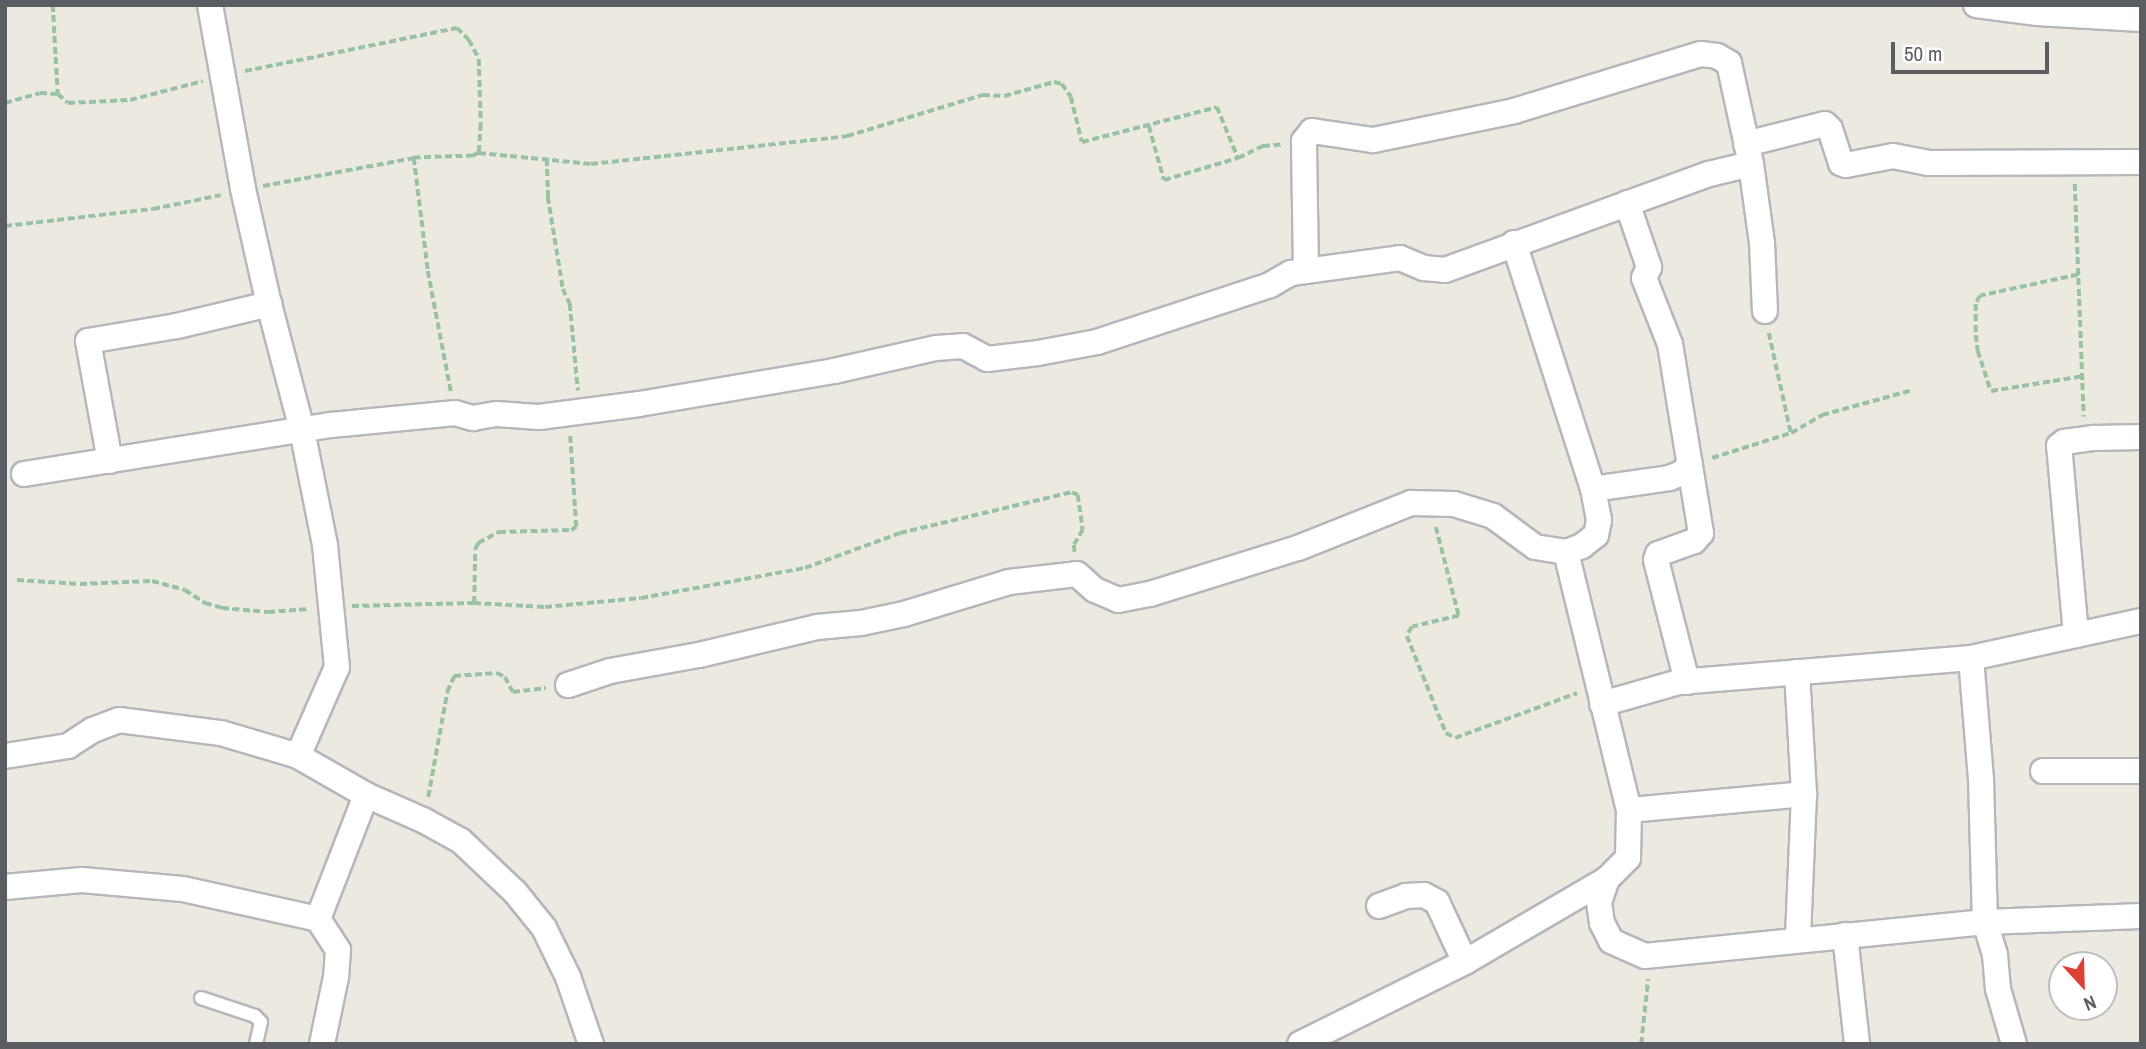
<!DOCTYPE html>
<style>
body{margin:0}
#map{position:relative;width:2146px;height:1049px;overflow:hidden;background:#ece9e1;font-family:"Archivo Narrow",sans-serif}
div>[style]{position:absolute}
.path>*{height:3.5px;margin-top:-1.75px;transform-origin:0;background:repeating-linear-gradient(90deg,#99c2a4 0 7px,transparent 0 10.5px)}
.roads{filter:drop-shadow(2px 0 #b4b7bb) drop-shadow(-2px 0 #b4b7bb) drop-shadow(0 2px #b4b7bb) drop-shadow(0 -2px #b4b7bb)}
.service>*{height:12px;margin:-6px;padding:0 6px;transform-origin:6px;border-radius:6px;background:#fff}
.minor>*{height:24px;margin:-12px;padding:0 12px;transform-origin:12px;border-radius:12px;background:#fff}
span{translate:-50% -50%;white-space:nowrap;text-align:center;line-height:1.15;-webkit-text-stroke:6px #fff;paint-order:stroke}
.frame{position:absolute;inset:0;border:7px solid #5a5d61;pointer-events:none}
.north{position:absolute;left:2048px;top:951px;width:70px;height:70px;box-sizing:border-box;background:#fff;border:2px solid #bdbec0;border-radius:50%;rotate:158deg;font-size:19px;font-weight:700;line-height:28px;text-align:center;color:#5a5d61}
.north::after{content:'';display:block;margin:auto;width:24px;height:32px;background:#dd4135;clip-path:polygon(50% 0,100% 100%,50% 72%,0 100%)}
.scale{position:absolute;left:1891px;top:42px;width:158px;height:32px;box-sizing:border-box;border:4px solid #5a5d61;border-top:0;padding-left:9px;font-size:21px;line-height:24px;white-space:nowrap;color:#5a5d61;-webkit-text-stroke:5px #fff;paint-order:stroke}
</style>
<div id="map">
<div class="path">
<div style="left:53px;top:5px;width:89px;rotate:86.8deg"></div>
<div style="left:245px;top:71px;width:216px;rotate:-11.5deg"></div>
<div style="left:457px;top:28px;width:17px;rotate:45deg"></div>
<div style="left:469px;top:40px;width:21px;rotate:62deg"></div>
<div style="left:479px;top:59px;width:65px;rotate:88.2deg"></div>
<div style="left:481px;top:124px;width:29px;rotate:94deg"></div>
<div style="left:479px;top:153px;width:7px;rotate:153deg"></div>
<div style="left:473px;top:156px;width:59px;rotate:178.1deg"></div>
<div style="left:5px;top:103px;width:36px;rotate:-16deg"></div>
<div style="left:40px;top:93px;width:18px;rotate:3deg"></div>
<div style="left:58px;top:94px;width:13px;rotate:42deg"></div>
<div style="left:68px;top:103px;width:62px;rotate:-2.8deg"></div>
<div style="left:130px;top:100px;width:75px;rotate:-14.6deg"></div>
<div style="left:1149px;top:126px;width:56px;rotate:74.5deg"></div>
<div style="left:1164px;top:180px;width:77px;rotate:-16.6deg"></div>
<div style="left:479px;top:153px;width:113px;rotate:5.6deg"></div>
<div style="left:591px;top:164px;width:258px;rotate:-6.2deg"></div>
<div style="left:847px;top:136px;width:142px;rotate:-16.8deg"></div>
<div style="left:983px;top:95px;width:21px;rotate:3deg"></div>
<div style="left:1004px;top:96px;width:52px;rotate:-15.6deg"></div>
<div style="left:1054px;top:82px;width:8px;rotate:14deg"></div>
<div style="left:1062px;top:84px;width:16px;rotate:55deg"></div>
<div style="left:1071px;top:97px;width:46px;rotate:76.3deg"></div>
<div style="left:1082px;top:142px;width:139px;rotate:-14.5deg"></div>
<div style="left:1217px;top:107px;width:55px;rotate:67.6deg"></div>
<div style="left:1238px;top:158px;width:28px;rotate:-26deg"></div>
<div style="left:1263px;top:146px;width:21px;rotate:-5deg"></div>
<div style="left:547px;top:159px;width:38px;rotate:88deg"></div>
<div style="left:548px;top:197px;width:93px;rotate:80.7deg"></div>
<div style="left:563px;top:289px;width:17px;rotate:65deg"></div>
<div style="left:570px;top:304px;width:87px;rotate:84.7deg"></div>
<div style="left:2075px;top:184px;width:233px;rotate:87.8deg"></div>
<div style="left:263px;top:186px;width:154px;rotate:-10.5deg"></div>
<div style="left:414px;top:158px;width:114px;rotate:82.9deg"></div>
<div style="left:428px;top:271px;width:123px;rotate:79.2deg"></div>
<div style="left:5px;top:226px;width:149px;rotate:-6.6deg"></div>
<div style="left:153px;top:209px;width:69px;rotate:-11.6deg"></div>
<div style="left:2078px;top:275px;width:100px;rotate:167.9deg"></div>
<div style="left:1980px;top:296px;width:9px;rotate:117deg"></div>
<div style="left:1976px;top:304px;width:31px;rotate:90deg"></div>
<div style="left:1976px;top:335px;width:16px;rotate:83deg"></div>
<div style="left:1978px;top:351px;width:42px;rotate:72deg"></div>
<div style="left:1991px;top:391px;width:94px;rotate:-9.2deg"></div>
<div style="left:1769px;top:333px;width:102px;rotate:77.6deg"></div>
<div style="left:1712px;top:458px;width:83px;rotate:-17.6deg"></div>
<div style="left:1791px;top:433px;width:36px;rotate:-30deg"></div>
<div style="left:1822px;top:415px;width:94px;rotate:-15.4deg"></div>
<div style="left:1436px;top:527px;width:92px;rotate:75.5deg"></div>
<div style="left:1459px;top:616px;width:48px;rotate:166.8deg"></div>
<div style="left:1412px;top:627px;width:10px;rotate:119deg"></div>
<div style="left:1407px;top:636px;width:105px;rotate:68.1deg"></div>
<div style="left:1446px;top:733px;width:10px;rotate:29deg"></div>
<div style="left:1455px;top:738px;width:130px;rotate:-20.2deg"></div>
<div style="left:17px;top:580px;width:63px;rotate:3.6deg"></div>
<div style="left:80px;top:584px;width:72px;rotate:-2.4deg"></div>
<div style="left:152px;top:581px;width:34px;rotate:15deg"></div>
<div style="left:185px;top:590px;width:24px;rotate:33deg"></div>
<div style="left:205px;top:603px;width:18px;rotate:16deg"></div>
<div style="left:222px;top:608px;width:46px;rotate:5deg"></div>
<div style="left:268px;top:612px;width:41px;rotate:-4.2deg"></div>
<div style="left:474px;top:603px;width:54px;rotate:-88.9deg"></div>
<div style="left:475px;top:549px;width:7px;rotate:-63deg"></div>
<div style="left:478px;top:543px;width:24px;rotate:-28deg"></div>
<div style="left:499px;top:532px;width:72px;rotate:-1.6deg"></div>
<div style="left:571px;top:530px;width:6px;rotate:-31deg"></div>
<div style="left:576px;top:527px;width:91px;rotate:-93.8deg"></div>
<div style="left:352px;top:606px;width:122px;rotate:-1.4deg"></div>
<div style="left:474px;top:603px;width:71px;rotate:3.2deg"></div>
<div style="left:545px;top:607px;width:96px;rotate:-5.4deg"></div>
<div style="left:641px;top:598px;width:167px;rotate:-10.4deg"></div>
<div style="left:805px;top:568px;width:101px;rotate:-20.2deg"></div>
<div style="left:900px;top:533px;width:177px;rotate:-13.4deg"></div>
<div style="left:1072px;top:492px;width:7px;rotate:27deg"></div>
<div style="left:1078px;top:495px;width:35px;rotate:82deg"></div>
<div style="left:1083px;top:530px;width:17px;rotate:121deg"></div>
<div style="left:1074px;top:545px;width:8px;rotate:83deg"></div>
<div style="left:428px;top:797px;width:107px;rotate:-79.7deg"></div>
<div style="left:447px;top:692px;width:17px;rotate:-66deg"></div>
<div style="left:454px;top:676px;width:43px;rotate:-4deg"></div>
<div style="left:497px;top:673px;width:9px;rotate:27deg"></div>
<div style="left:505px;top:677px;width:17px;rotate:62deg"></div>
<div style="left:513px;top:692px;width:33px;rotate:-7deg"></div>
<div style="left:1641px;top:1044px;width:65px;rotate:-83.9deg"></div>
</div>
<div class="roads">
<div class="service">
<div style="left:201px;top:998px;width:57px;rotate:18.4deg"></div>
<div style="left:255px;top:1016px;width:8px;rotate:45deg"></div>
<div style="left:261px;top:1022px;width:23px;rotate:103deg"></div>
</div>
<div class="minor">
<div style="left:210px;top:5px;width:187px;rotate:79.8deg"></div>
<div style="left:243px;top:189px;width:118px;rotate:77.3deg"></div>
<div style="left:269px;top:304px;width:130px;rotate:75.3deg"></div>
<div style="left:302px;top:430px;width:117px;rotate:78.7deg"></div>
<div style="left:325px;top:545px;width:123px;rotate:84.4deg"></div>
<div style="left:337px;top:667px;width:97px;rotate:113.7deg"></div>
<div style="left:1976px;top:5px;width:62px;rotate:7.5deg"></div>
<div style="left:2037px;top:13px;width:104px;rotate:3.3deg"></div>
<div style="left:1746px;top:144px;width:81px;rotate:-14.2deg"></div>
<div style="left:1825px;top:124px;width:7px;rotate:45deg"></div>
<div style="left:1830px;top:129px;width:36px;rotate:72deg"></div>
<div style="left:1841px;top:163px;width:5px;rotate:22deg"></div>
<div style="left:1846px;top:165px;width:48px;rotate:-10.8deg"></div>
<div style="left:1893px;top:156px;width:36px;rotate:11deg"></div>
<div style="left:1928px;top:163px;width:213px;rotate:-0.3deg"></div>
<div style="left:1627px;top:203px;width:68px;rotate:71deg"></div>
<div style="left:1649px;top:267px;width:12px;rotate:114deg"></div>
<div style="left:1644px;top:278px;width:71px;rotate:68.5deg"></div>
<div style="left:1670px;top:344px;width:192px;rotate:80.7deg"></div>
<div style="left:1701px;top:533px;width:11px;rotate:131deg"></div>
<div style="left:1694px;top:541px;width:38px;rotate:160deg"></div>
<div style="left:1658px;top:554px;width:6px;rotate:108deg"></div>
<div style="left:1656px;top:560px;width:126px;rotate:75.7deg"></div>
<div style="left:1514px;top:243px;width:258px;rotate:72.2deg"></div>
<div style="left:1593px;top:489px;width:32px;rotate:79deg"></div>
<div style="left:1599px;top:520px;width:15px;rotate:101deg"></div>
<div style="left:1596px;top:535px;width:18px;rotate:142deg"></div>
<div style="left:1582px;top:546px;width:17px;rotate:159deg"></div>
<div style="left:1306px;top:271px;width:130px;rotate:-90.9deg"></div>
<div style="left:1304px;top:141px;width:13px;rotate:-51deg"></div>
<div style="left:1312px;top:131px;width:62px;rotate:8.4deg"></div>
<div style="left:1373px;top:140px;width:144px;rotate:-11.6deg"></div>
<div style="left:1514px;top:111px;width:195px;rotate:-17deg"></div>
<div style="left:1701px;top:54px;width:16px;rotate:7deg"></div>
<div style="left:1717px;top:56px;width:14px;rotate:30deg"></div>
<div style="left:1729px;top:63px;width:103px;rotate:77.7deg"></div>
<div style="left:110px;top:461px;width:122px;rotate:-100.4deg"></div>
<div style="left:88px;top:341px;width:90px;rotate:-9.6deg"></div>
<div style="left:177px;top:326px;width:95px;rotate:-13.4deg"></div>
<div style="left:24px;top:474px;width:311px;rotate:-9.1deg"></div>
<div style="left:331px;top:425px;width:125px;rotate:-5.5deg"></div>
<div style="left:455px;top:413px;width:19px;rotate:16deg"></div>
<div style="left:473px;top:418px;width:23px;rotate:-10deg"></div>
<div style="left:496px;top:414px;width:43px;rotate:4deg"></div>
<div style="left:539px;top:417px;width:101px;rotate:-7.4deg"></div>
<div style="left:639px;top:404px;width:198px;rotate:-9.6deg"></div>
<div style="left:834px;top:371px;width:105px;rotate:-12.7deg"></div>
<div style="left:936px;top:348px;width:27px;rotate:-4deg"></div>
<div style="left:963px;top:346px;width:27px;rotate:28deg"></div>
<div style="left:987px;top:359px;width:51px;rotate:-6.7deg"></div>
<div style="left:1038px;top:353px;width:60px;rotate:-10.6deg"></div>
<div style="left:1097px;top:342px;width:182px;rotate:-18.2deg"></div>
<div style="left:1270px;top:285px;width:24px;rotate:-30deg"></div>
<div style="left:1291px;top:273px;width:110px;rotate:-7.8deg"></div>
<div style="left:1400px;top:258px;width:26px;rotate:23deg"></div>
<div style="left:1424px;top:268px;width:21px;rotate:5deg"></div>
<div style="left:1445px;top:270px;width:281px;rotate:-20deg"></div>
<div style="left:1709px;top:174px;width:43px;rotate:-13.4deg"></div>
<div style="left:1751px;top:164px;width:80px;rotate:82.1deg"></div>
<div style="left:1762px;top:243px;width:68px;rotate:87.5deg"></div>
<div style="left:1593px;top:489px;width:77px;rotate:-8.2deg"></div>
<div style="left:1669px;top:478px;width:14px;rotate:-21deg"></div>
<div style="left:1682px;top:473px;width:12px;rotate:-48deg"></div>
<div style="left:2076px;top:635px;width:190px;rotate:-95.1deg"></div>
<div style="left:2059px;top:446px;width:6px;rotate:-39deg"></div>
<div style="left:2064px;top:442px;width:30px;rotate:-8deg"></div>
<div style="left:2094px;top:438px;width:47px;rotate:-1.2deg"></div>
<div style="left:1971px;top:658px;width:121px;rotate:85.3deg"></div>
<div style="left:1981px;top:779px;width:143px;rotate:88.4deg"></div>
<div style="left:1985px;top:922px;width:34px;rotate:73deg"></div>
<div style="left:1995px;top:955px;width:34px;rotate:85deg"></div>
<div style="left:1998px;top:989px;width:57px;rotate:73.8deg"></div>
<div style="left:1797px;top:672px;width:122px;rotate:86.7deg"></div>
<div style="left:1804px;top:794px;width:146px;rotate:92.4deg"></div>
<div style="left:568px;top:685px;width:44px;rotate:-18.4deg"></div>
<div style="left:610px;top:671px;width:90px;rotate:-10.2deg"></div>
<div style="left:699px;top:655px;width:121px;rotate:-13.3deg"></div>
<div style="left:817px;top:627px;width:44px;rotate:-5.2deg"></div>
<div style="left:861px;top:623px;width:44px;rotate:-11.8deg"></div>
<div style="left:904px;top:614px;width:110px;rotate:-16.9deg"></div>
<div style="left:1009px;top:582px;width:68px;rotate:-6.7deg"></div>
<div style="left:1077px;top:574px;width:24px;rotate:42deg"></div>
<div style="left:1095px;top:590px;width:25px;rotate:23deg"></div>
<div style="left:1118px;top:600px;width:33px;rotate:-11deg"></div>
<div style="left:1150px;top:594px;width:155px;rotate:-17.3deg"></div>
<div style="left:1298px;top:548px;width:122px;rotate:-21.7deg"></div>
<div style="left:1411px;top:503px;width:43px;rotate:1.3deg"></div>
<div style="left:1454px;top:504px;width:41px;rotate:17.1deg"></div>
<div style="left:1493px;top:516px;width:52px;rotate:36.4deg"></div>
<div style="left:1535px;top:547px;width:31px;rotate:9deg"></div>
<div style="left:1566px;top:552px;width:266px;rotate:76.3deg"></div>
<div style="left:1629px;top:810px;width:48px;rotate:91.2deg"></div>
<div style="left:1628px;top:858px;width:30px;rotate:135deg"></div>
<div style="left:1607px;top:879px;width:164px;rotate:149.7deg"></div>
<div style="left:1465px;top:962px;width:184px;rotate:153.6deg"></div>
<div style="left:1602px;top:704px;width:80px;rotate:-15.9deg"></div>
<div style="left:1679px;top:682px;width:293px;rotate:-4.7deg"></div>
<div style="left:1971px;top:658px;width:174px;rotate:-12.3deg"></div>
<div style="left:5px;top:756px;width:64px;rotate:-9deg"></div>
<div style="left:68px;top:746px;width:30px;rotate:-33deg"></div>
<div style="left:93px;top:730px;width:28px;rotate:-21deg"></div>
<div style="left:119px;top:720px;width:103px;rotate:7.3deg"></div>
<div style="left:221px;top:733px;width:80px;rotate:16.6deg"></div>
<div style="left:298px;top:756px;width:78px;rotate:29.8deg"></div>
<div style="left:366px;top:795px;width:62px;rotate:23.7deg"></div>
<div style="left:423px;top:820px;width:43px;rotate:28.9deg"></div>
<div style="left:461px;top:841px;width:74px;rotate:43.4deg"></div>
<div style="left:515px;top:892px;width:46px;rotate:51.1deg"></div>
<div style="left:544px;top:928px;width:55px;rotate:63.9deg"></div>
<div style="left:568px;top:977px;width:71px;rotate:71.1deg"></div>
<div style="left:2043px;top:771px;width:98px"></div>
<div style="left:1629px;top:810px;width:176px;rotate:-5.2deg"></div>
<div style="left:1607px;top:879px;width:24px;rotate:109deg"></div>
<div style="left:1599px;top:902px;width:21px;rotate:82deg"></div>
<div style="left:1602px;top:923px;width:20px;rotate:63deg"></div>
<div style="left:1611px;top:941px;width:37px;rotate:24deg"></div>
<div style="left:1645px;top:956px;width:342px;rotate:-5.7deg"></div>
<div style="left:1985px;top:922px;width:156px;rotate:-2.2deg"></div>
<div style="left:5px;top:887px;width:77px;rotate:-5.2deg"></div>
<div style="left:82px;top:880px;width:101px;rotate:5.1deg"></div>
<div style="left:183px;top:889px;width:138px;rotate:12.5deg"></div>
<div style="left:318px;top:919px;width:37px;rotate:57deg"></div>
<div style="left:338px;top:950px;width:27px;rotate:94deg"></div>
<div style="left:336px;top:977px;width:68px;rotate:101.8deg"></div>
<div style="left:1379px;top:906px;width:29px;rotate:-20deg"></div>
<div style="left:1406px;top:896px;width:18px;rotate:-3deg"></div>
<div style="left:1424px;top:895px;width:15px;rotate:28deg"></div>
<div style="left:1437px;top:902px;width:66px;rotate:65deg"></div>
<div style="left:318px;top:919px;width:133px;rotate:-68.8deg"></div>
<div style="left:1845px;top:935px;width:110px;rotate:83.7deg"></div>
</div>
</div>
<div class="frame"></div>
<div class="north">N</div>
<div class="scale">50 m</div>
</div>
